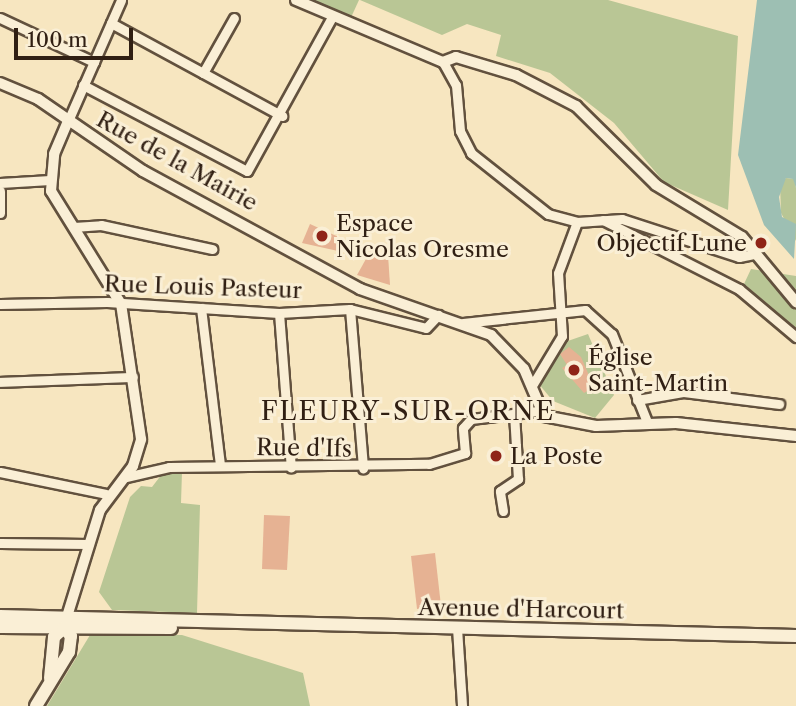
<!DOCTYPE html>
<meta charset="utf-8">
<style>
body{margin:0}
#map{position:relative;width:796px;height:706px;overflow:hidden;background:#f7e6c0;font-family:"Libre Caslon Text",serif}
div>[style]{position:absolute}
.green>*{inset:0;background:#b9c695}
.water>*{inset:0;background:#9dbfb3}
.building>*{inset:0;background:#e6b293}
.roads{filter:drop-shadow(2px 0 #62513e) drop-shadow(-2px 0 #62513e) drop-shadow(0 2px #62513e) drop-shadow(0 -2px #62513e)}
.minor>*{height:9px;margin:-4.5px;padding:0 4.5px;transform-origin:4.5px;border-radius:4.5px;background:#faefd6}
.tertiary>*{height:10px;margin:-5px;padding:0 5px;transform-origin:5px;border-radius:5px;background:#faefd6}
.secondary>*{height:12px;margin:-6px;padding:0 6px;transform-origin:6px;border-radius:6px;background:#faefd6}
.dots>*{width:19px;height:19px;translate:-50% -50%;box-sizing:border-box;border:4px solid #faefd6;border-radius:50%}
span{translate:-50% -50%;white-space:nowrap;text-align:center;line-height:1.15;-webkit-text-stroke:6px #faefd6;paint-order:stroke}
.street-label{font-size:23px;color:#301f13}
.poi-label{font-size:23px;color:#301f13}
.left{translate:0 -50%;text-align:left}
.right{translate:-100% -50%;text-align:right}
.quarter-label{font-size:26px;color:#301f13;letter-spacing:2px}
.scale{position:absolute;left:14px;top:28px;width:119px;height:32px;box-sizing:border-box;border:4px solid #301f13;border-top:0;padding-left:9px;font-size:21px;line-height:24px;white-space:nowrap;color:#301f13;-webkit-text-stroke:5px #faefd6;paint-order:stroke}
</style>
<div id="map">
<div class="green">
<div style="clip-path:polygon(297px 0,359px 0,348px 24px)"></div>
<div style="clip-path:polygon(360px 0,608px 0,738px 36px,728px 210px,664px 182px,614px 123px,550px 73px,496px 56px,501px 35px,467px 24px,442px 35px)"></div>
<div style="clip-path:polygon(786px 178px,794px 179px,796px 188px,796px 241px,781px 213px,780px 185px)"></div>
<div style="clip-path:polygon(751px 269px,796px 276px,796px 328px,744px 284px)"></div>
<div style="clip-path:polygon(588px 334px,614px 395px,595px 418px,553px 401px,538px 383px,562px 343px)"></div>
<div style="clip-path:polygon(182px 472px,181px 503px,200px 505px,197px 613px,112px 610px,99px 592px,130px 497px,141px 486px,152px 487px,162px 474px)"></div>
<div style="clip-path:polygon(90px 635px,182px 635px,303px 673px,310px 706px,47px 706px)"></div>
</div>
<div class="water">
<div style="clip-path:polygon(757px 0,796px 0,796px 188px,793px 179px,786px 178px,779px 197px,782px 217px,796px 224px,794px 259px,764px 225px,738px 155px)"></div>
</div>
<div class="building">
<div style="clip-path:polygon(310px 224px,343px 239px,338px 251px,302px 243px)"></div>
<div style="clip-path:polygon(371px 250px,388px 255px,390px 285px,357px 275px)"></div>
<div style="clip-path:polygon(569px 347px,581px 357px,594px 387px,584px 393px,562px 368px,567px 365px,560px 354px)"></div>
<div style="clip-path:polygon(264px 515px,290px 516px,287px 570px,262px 569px)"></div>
<div style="clip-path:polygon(435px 553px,441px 606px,417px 609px,411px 556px)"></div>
</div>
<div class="roads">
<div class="minor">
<div style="left:0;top:18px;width:104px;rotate:25.1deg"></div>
<div style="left:111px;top:23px;width:195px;rotate:28.5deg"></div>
<div style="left:443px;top:62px;width:26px;rotate:61deg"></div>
<div style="left:456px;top:85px;width:46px;rotate:85deg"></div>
<div style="left:460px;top:131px;width:25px;rotate:63deg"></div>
<div style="left:471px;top:153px;width:98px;rotate:38.4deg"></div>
<div style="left:548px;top:214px;width:30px;rotate:15deg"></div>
<div style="left:577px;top:222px;width:45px;rotate:-3.8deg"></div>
<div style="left:622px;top:219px;width:123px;rotate:18deg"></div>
<div style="left:739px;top:257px;width:15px;rotate:-11deg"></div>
<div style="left:203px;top:73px;width:63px;rotate:-60.6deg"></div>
<div style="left:83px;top:85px;width:185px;rotate:27.7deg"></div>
<div style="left:247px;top:171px;width:176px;rotate:-61.1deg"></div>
<div style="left:68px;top:121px;width:132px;rotate:-66.3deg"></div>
<div style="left:0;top:183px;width:50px;rotate:-3.4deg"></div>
<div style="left:0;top:191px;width:22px;rotate:90deg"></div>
<div style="left:603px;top:220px;width:153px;rotate:26.9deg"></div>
<div style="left:739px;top:289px;width:75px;rotate:40.1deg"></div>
<div style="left:74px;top:227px;width:27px;rotate:-4deg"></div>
<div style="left:101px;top:225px;width:114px;rotate:12.2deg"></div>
<div style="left:0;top:304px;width:107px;rotate:-1.1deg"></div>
<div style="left:107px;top:302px;width:172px;rotate:3.7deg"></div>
<div style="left:279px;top:313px;width:71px;rotate:-3.2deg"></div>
<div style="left:350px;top:309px;width:78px;rotate:14deg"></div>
<div style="left:426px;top:328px;width:18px;rotate:-47deg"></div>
<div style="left:201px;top:308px;width:159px;rotate:83.1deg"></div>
<div style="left:350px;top:309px;width:160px;rotate:85.3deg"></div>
<div style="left:279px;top:313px;width:155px;rotate:85.6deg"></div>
<div style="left:463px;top:323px;width:123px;rotate:-6.1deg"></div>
<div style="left:585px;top:310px;width:36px;rotate:42deg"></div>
<div style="left:612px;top:334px;width:95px;rotate:68.3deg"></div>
<div style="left:0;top:382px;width:133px;rotate:-2.2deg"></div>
<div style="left:533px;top:384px;width:56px;rotate:-58.9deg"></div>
<div style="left:562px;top:336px;width:63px;rotate:-93.6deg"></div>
<div style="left:558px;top:273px;width:54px;rotate:-69.6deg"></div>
<div style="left:637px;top:400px;width:48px;rotate:-9.7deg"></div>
<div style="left:684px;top:392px;width:96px;rotate:7.2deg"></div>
<div style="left:0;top:472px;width:108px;rotate:11.7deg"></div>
<div style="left:126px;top:477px;width:44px;rotate:-13.1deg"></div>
<div style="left:169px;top:467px;width:260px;rotate:-0.7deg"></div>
<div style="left:429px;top:464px;width:38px;rotate:-17deg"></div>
<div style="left:465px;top:453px;width:25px;rotate:-95deg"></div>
<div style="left:463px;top:428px;width:12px;rotate:-48deg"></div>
<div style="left:471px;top:419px;width:67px;rotate:-6.8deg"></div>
<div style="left:503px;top:511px;width:20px;rotate:-99deg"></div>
<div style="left:500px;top:491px;width:22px;rotate:-34deg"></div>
<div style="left:518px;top:479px;width:65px;rotate:-93.5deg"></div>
<div style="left:0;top:543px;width:88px;rotate:0.7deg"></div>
<div style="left:457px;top:628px;width:78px;rotate:86.3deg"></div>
</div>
<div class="tertiary">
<div style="left:296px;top:0;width:160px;rotate:22.9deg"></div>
<div style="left:443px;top:62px;width:14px;rotate:-21deg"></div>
<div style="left:456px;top:57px;width:63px;rotate:16.7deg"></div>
<div style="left:516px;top:75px;width:68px;rotate:27.3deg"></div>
<div style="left:576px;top:106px;width:112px;rotate:44.6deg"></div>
<div style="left:656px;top:185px;width:100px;rotate:31.2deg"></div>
<div style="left:742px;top:237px;width:85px;rotate:50.3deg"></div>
<div style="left:0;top:83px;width:41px;rotate:22.8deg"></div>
<div style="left:38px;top:99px;width:127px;rotate:34.4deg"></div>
<div style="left:143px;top:171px;width:247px;rotate:28.5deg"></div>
<div style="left:360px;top:289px;width:139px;rotate:19.3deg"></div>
<div style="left:491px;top:335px;width:47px;rotate:45.9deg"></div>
<div style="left:524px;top:369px;width:51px;rotate:66.9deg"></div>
<div style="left:544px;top:416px;width:53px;rotate:10.9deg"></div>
<div style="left:596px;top:426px;width:80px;rotate:-2.1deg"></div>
<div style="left:676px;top:423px;width:121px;rotate:6.2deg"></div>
<div style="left:65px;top:623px;width:118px;rotate:-72.8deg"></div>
<div style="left:100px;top:510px;width:55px;rotate:-53.1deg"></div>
<div style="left:133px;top:466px;width:28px;rotate:-73deg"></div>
<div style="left:141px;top:439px;width:136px;rotate:-98.4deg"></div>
<div style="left:121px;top:304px;width:133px;rotate:-121.8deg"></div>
<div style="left:51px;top:191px;width:37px;rotate:-85deg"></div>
<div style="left:54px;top:154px;width:36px;rotate:-67deg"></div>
</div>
<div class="secondary">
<div style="left:0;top:616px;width:796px;rotate:1.44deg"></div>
<div style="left:0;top:627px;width:171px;rotate:0.3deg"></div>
<div style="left:50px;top:678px;width:41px;rotate:-84.4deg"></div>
<div style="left:54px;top:637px;width:13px;rotate:-42deg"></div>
<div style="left:36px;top:706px;width:63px;rotate:-58.6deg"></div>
<div style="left:69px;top:652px;width:16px;rotate:-83deg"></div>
<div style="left:71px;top:636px;width:11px;rotate:-131deg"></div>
</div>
</div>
<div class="dots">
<div style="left:322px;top:236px;background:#8f2418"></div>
<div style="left:761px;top:243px;background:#8f2418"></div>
<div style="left:574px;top:370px;background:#8f2418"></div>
<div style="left:496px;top:456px;background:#8f2418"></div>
</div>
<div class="street-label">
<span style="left:177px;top:161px;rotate:29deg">Rue de la Mairie</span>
<span style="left:203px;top:287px;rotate:2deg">Rue Louis Pasteur</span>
<span style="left:304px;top:448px;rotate:1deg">Rue d'Ifs</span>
<span style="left:521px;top:609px;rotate:1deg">Avenue d'Harcourt</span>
</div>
<div class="poi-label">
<span class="left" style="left:336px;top:236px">Espace<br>Nicolas Oresme</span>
<span class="right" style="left:747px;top:243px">Objectif Lune</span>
<span class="left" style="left:588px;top:370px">Église<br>Saint-Martin</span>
<span class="left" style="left:510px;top:456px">La Poste</span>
</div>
<div class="quarter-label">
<span style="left:408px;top:412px">FLEURY-SUR-ORNE</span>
</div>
<div class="scale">100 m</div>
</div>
